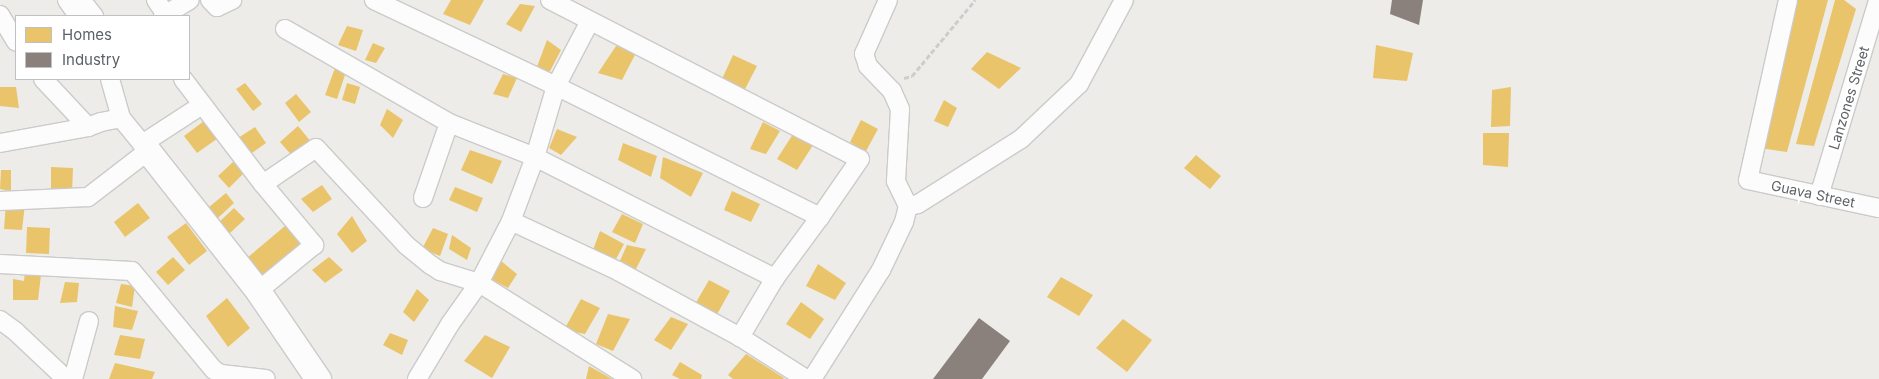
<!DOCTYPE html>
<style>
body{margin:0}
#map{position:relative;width:1879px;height:379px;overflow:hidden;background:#eeece8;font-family:Inter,sans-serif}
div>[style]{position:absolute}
.homes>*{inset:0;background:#e9c46a}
.industry>*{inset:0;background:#8a817c}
.path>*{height:3px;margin-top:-1.5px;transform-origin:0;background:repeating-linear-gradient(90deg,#cacfcb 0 5px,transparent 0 7.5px)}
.roads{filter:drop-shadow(1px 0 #cacbca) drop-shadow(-1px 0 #cacbca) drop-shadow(0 1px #cacbca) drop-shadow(0 -1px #cacbca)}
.street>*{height:18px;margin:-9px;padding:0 9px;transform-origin:9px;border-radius:9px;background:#fcfcfc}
.secondary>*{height:25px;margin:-12.5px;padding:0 12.5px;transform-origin:12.5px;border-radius:12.5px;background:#fcfcfc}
span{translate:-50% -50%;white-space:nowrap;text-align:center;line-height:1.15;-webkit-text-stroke:5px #fff;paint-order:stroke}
.street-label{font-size:14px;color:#5e6266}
.legend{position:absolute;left:15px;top:15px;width:175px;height:65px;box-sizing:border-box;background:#fff;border:1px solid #bfc0c2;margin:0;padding:6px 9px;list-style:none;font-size:15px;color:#5e6266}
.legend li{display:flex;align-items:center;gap:10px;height:25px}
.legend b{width:25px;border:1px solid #bfc0c2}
</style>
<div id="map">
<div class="homes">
<div style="clip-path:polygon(451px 0,484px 0,470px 25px,443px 14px)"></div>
<div style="clip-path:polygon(1794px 0,1828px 0,1787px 152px,1760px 148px)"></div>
<div style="clip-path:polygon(1835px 0,1844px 0,1856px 9px,1814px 146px,1796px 144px)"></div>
<div style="clip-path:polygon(520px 4px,535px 6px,521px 32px,506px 24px)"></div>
<div style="clip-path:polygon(347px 26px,363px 30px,356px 51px,338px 45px)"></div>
<div style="clip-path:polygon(547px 40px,561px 50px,547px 77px,535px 72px)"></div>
<div style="clip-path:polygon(373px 43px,385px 48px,376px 63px,365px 60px)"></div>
<div style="clip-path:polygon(1376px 45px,1413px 53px,1407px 81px,1373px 78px)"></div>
<div style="clip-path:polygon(616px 46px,638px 49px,622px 80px,598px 73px)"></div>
<div style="clip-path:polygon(987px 52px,1021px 68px,999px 89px,971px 69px)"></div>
<div style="clip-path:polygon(733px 55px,757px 66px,744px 91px,722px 79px)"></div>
<div style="clip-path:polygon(335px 68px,346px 72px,337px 99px,325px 95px)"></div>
<div style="clip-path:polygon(503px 74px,517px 78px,508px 98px,493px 94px)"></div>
<div style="clip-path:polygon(245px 83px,262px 104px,253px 111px,236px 89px)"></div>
<div style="clip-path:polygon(347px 83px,360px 87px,355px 104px,342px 100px)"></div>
<div style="clip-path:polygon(0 87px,16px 87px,19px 108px,0 106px)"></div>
<div style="clip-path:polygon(1511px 87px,1510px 126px,1491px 127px,1492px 90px)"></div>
<div style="clip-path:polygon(296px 94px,311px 112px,299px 122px,285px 103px)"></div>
<div style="clip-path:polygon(944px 100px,957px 108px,948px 127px,934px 121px)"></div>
<div style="clip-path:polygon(387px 109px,403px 120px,393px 138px,380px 125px)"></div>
<div style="clip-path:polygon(208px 118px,221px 136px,197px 153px,184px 136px)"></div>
<div style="clip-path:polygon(861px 120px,878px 129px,865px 153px,850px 142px)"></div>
<div style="clip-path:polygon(763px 122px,780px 131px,766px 154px,750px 149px)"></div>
<div style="clip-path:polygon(298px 126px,312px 143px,294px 158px,280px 142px)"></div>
<div style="clip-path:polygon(255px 127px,266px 143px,249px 155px,238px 138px)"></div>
<div style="clip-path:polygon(557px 129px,577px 137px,561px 155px,549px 148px)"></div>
<div style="clip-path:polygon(1483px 133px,1509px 133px,1508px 167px,1483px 165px)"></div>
<div style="clip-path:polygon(793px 134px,815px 142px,797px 170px,777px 159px)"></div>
<div style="clip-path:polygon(623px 143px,657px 156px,651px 177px,618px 160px)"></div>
<div style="clip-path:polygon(470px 150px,502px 161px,492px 184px,461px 170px)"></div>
<div style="clip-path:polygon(1196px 155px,1221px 176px,1210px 189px,1184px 168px)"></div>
<div style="clip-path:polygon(663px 157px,703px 173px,691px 197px,660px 178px)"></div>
<div style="clip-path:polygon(234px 161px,245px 172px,229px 188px,218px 176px)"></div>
<div style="clip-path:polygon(51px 167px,73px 168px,72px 193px,51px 192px)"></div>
<div style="clip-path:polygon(1px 170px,11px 170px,11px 191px,0 189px)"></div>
<div style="clip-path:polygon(322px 185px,332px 199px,313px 212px,301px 199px)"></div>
<div style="clip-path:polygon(455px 187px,483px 198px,477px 212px,449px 200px)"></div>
<div style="clip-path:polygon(732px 191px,760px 204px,751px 222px,724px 210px)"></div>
<div style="clip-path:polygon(226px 193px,234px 203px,218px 218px,209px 207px)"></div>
<div style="clip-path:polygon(6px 203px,25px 204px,22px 230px,4px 229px)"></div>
<div style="clip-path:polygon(138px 203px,150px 218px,125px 237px,114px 222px)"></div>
<div style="clip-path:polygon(234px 208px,245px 219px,229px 234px,218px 223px)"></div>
<div style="clip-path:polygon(622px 214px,643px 224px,635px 243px,612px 232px)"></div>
<div style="clip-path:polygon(352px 216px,367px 241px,352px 253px,337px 234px)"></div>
<div style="clip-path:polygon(186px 223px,207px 251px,189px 265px,167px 237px)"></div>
<div style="clip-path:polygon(285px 226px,300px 244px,262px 276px,247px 258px)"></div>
<div style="clip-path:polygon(27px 227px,50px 228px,49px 254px,26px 253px)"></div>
<div style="clip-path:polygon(433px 228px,448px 234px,440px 256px,422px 249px)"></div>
<div style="clip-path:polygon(600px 231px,624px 244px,615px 261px,593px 250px)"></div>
<div style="clip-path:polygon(452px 235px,471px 248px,467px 260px,449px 249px)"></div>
<div style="clip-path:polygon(627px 245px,646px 249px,636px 269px,619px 263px)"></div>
<div style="clip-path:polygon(173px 257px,185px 270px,168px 285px,156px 272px)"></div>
<div style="clip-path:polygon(329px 257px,343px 270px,325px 283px,312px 270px)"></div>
<div style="clip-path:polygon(501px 261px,517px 274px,508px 288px,487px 277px)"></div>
<div style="clip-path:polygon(818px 264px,846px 283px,835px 300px,806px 286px)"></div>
<div style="clip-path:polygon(25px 271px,41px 275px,38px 300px,13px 300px,13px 279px,24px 281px)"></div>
<div style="clip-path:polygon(1061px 277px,1093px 295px,1079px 316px,1047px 297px)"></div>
<div style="clip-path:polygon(709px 280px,730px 291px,715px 318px,694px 306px)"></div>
<div style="clip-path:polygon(65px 282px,79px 283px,77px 302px,60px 303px)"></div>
<div style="clip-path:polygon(121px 284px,135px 286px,132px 307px,116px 303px)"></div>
<div style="clip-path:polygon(417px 289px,429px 300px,414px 322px,403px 312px)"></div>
<div style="clip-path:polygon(227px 298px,250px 328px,228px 347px,206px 316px)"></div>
<div style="clip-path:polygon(581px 299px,600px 308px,585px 334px,564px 330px)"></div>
<div style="clip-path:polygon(801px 302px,824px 319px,810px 339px,786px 324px)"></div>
<div style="clip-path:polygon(115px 306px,138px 311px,132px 330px,113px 327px)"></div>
<div style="clip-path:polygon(608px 314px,630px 319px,613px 351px,596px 344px)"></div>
<div style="clip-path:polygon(671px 317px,688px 324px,671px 350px,654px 340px)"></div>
<div style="clip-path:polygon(1123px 319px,1152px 340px,1127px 372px,1096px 348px)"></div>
<div style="clip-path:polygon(390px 333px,408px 340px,402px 355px,383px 345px)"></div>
<div style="clip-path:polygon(120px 335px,145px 339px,140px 359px,114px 355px)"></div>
<div style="clip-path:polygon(485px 335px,510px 347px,492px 378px,464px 361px)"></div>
<div style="clip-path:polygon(746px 354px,784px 378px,783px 379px,733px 379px,728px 375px)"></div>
<div style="clip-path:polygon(680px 362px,702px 375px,701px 379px,680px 379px,672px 375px)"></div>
<div style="clip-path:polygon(115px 363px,155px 372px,152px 379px,109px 379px)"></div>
<div style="clip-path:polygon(589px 366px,612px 379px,586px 379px)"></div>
</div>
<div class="industry">
<div style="clip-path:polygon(1392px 0,1423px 0,1419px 25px,1390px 14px)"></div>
<div style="clip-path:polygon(979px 318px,1010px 341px,982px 379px,933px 379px)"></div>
</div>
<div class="path">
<div style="left:904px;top:78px;width:8px;rotate:-14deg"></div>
<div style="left:912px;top:76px;width:99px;rotate:-50.3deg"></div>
</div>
<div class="roads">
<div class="street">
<div style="left:67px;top:0;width:19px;rotate:55deg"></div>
<div style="left:81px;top:0;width:21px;rotate:51deg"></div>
<div style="left:156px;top:0;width:18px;rotate:56deg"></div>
<div style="left:210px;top:0;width:10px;rotate:45deg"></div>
<div style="left:217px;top:7px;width:17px;rotate:-25deg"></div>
<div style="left:374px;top:0;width:201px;rotate:25.3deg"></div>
<div style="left:556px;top:86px;width:295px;rotate:26.4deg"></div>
<div style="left:550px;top:0;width:348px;rotate:27.2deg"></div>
<div style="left:860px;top:159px;width:70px;rotate:124.6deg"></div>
<div style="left:820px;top:217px;width:76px;rotate:126.4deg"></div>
<div style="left:775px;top:278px;width:69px;rotate:120.7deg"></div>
<div style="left:1788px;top:0;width:184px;rotate:102.5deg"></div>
<div style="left:1748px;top:180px;width:134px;rotate:12.1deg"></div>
<div style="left:0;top:15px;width:31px;rotate:59deg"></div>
<div style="left:163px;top:16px;width:31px;rotate:-31deg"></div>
<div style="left:285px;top:29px;width:189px;rotate:29.8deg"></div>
<div style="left:449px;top:123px;width:92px;rotate:21.6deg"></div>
<div style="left:535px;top:157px;width:269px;rotate:26.8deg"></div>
<div style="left:43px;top:79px;width:66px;rotate:46.8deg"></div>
<div style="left:110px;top:79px;width:41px;rotate:74.2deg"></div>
<div style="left:183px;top:79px;width:132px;rotate:52.7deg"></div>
<div style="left:263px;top:184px;width:80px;rotate:50.1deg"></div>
<div style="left:314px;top:245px;width:72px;rotate:140.6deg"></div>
<div style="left:0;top:143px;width:89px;rotate:-10.3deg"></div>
<div style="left:88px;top:127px;width:14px;rotate:-21deg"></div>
<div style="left:101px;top:122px;width:20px;rotate:-11deg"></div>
<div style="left:121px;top:118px;width:43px;rotate:50.7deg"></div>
<div style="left:148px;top:151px;width:76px;rotate:142.5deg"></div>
<div style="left:88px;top:197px;width:88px;rotate:177.4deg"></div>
<div style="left:142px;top:144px;width:72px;rotate:-33deg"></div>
<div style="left:263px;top:184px;width:64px;rotate:-34.2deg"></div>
<div style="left:316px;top:148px;width:132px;rotate:47.1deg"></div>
<div style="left:406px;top:245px;width:32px;rotate:39deg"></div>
<div style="left:431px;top:265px;width:11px;rotate:34deg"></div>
<div style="left:440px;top:271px;width:41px;rotate:17.1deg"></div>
<div style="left:479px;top:283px;width:181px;rotate:32.1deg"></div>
<div style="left:1819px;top:196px;width:205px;rotate:-73.2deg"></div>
<div style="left:423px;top:198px;width:79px;rotate:-70.9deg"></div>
<div style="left:908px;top:206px;width:10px;rotate:-11deg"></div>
<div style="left:918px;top:204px;width:122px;rotate:-32.3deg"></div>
<div style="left:1021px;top:139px;width:80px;rotate:-43.5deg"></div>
<div style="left:1079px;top:84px;width:95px;rotate:-61.8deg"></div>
<div style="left:511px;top:221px;width:118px;rotate:25deg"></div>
<div style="left:618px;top:271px;width:139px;rotate:28.4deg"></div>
<div style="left:740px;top:337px;width:78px;rotate:32.5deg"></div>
<div style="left:0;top:264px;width:132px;rotate:3deg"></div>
<div style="left:132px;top:271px;width:129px;rotate:50.4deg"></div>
<div style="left:214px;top:370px;width:8px;rotate:30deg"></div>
<div style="left:221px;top:374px;width:45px;rotate:6.3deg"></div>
<div style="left:0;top:320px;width:19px;rotate:36deg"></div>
<div style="left:15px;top:331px;width:70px;rotate:43.3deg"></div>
<div style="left:73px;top:379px;width:60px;rotate:-74.6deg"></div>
<div style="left:417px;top:379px;width:64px;rotate:-59deg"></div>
<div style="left:450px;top:324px;width:50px;rotate:-54.7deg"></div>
<div style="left:479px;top:283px;width:70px;rotate:-62.7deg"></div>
<div style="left:511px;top:221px;width:68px;rotate:-69.4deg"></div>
<div style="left:535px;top:157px;width:74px;rotate:-73.5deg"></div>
<div style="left:556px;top:86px;width:73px;rotate:-62.4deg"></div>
<div style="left:812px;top:379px;width:129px;rotate:-57.7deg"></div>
<div style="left:881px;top:270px;width:53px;rotate:-64.4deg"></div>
<div style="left:904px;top:222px;width:16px;rotate:-76deg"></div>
<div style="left:908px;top:206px;width:28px;rotate:-116deg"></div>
<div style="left:896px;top:181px;width:72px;rotate:-86.8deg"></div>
<div style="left:900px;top:109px;width:20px;rotate:-114deg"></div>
<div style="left:892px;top:91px;width:35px;rotate:-134deg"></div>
<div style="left:868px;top:66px;width:13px;rotate:-108deg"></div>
<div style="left:864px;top:54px;width:59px;rotate:-66deg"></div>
</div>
<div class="secondary">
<div style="left:148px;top:151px;width:178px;rotate:51.8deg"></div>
<div style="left:258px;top:291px;width:107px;rotate:55.7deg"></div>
</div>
</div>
<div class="street-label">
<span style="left:1849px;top:98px;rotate:-73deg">Lanzones Street</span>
<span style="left:1813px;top:194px;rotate:12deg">Guava Street</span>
</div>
<ul class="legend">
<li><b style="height:14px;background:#e9c46a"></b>Homes</li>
<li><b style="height:14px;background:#8a817c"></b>Industry</li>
</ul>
</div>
